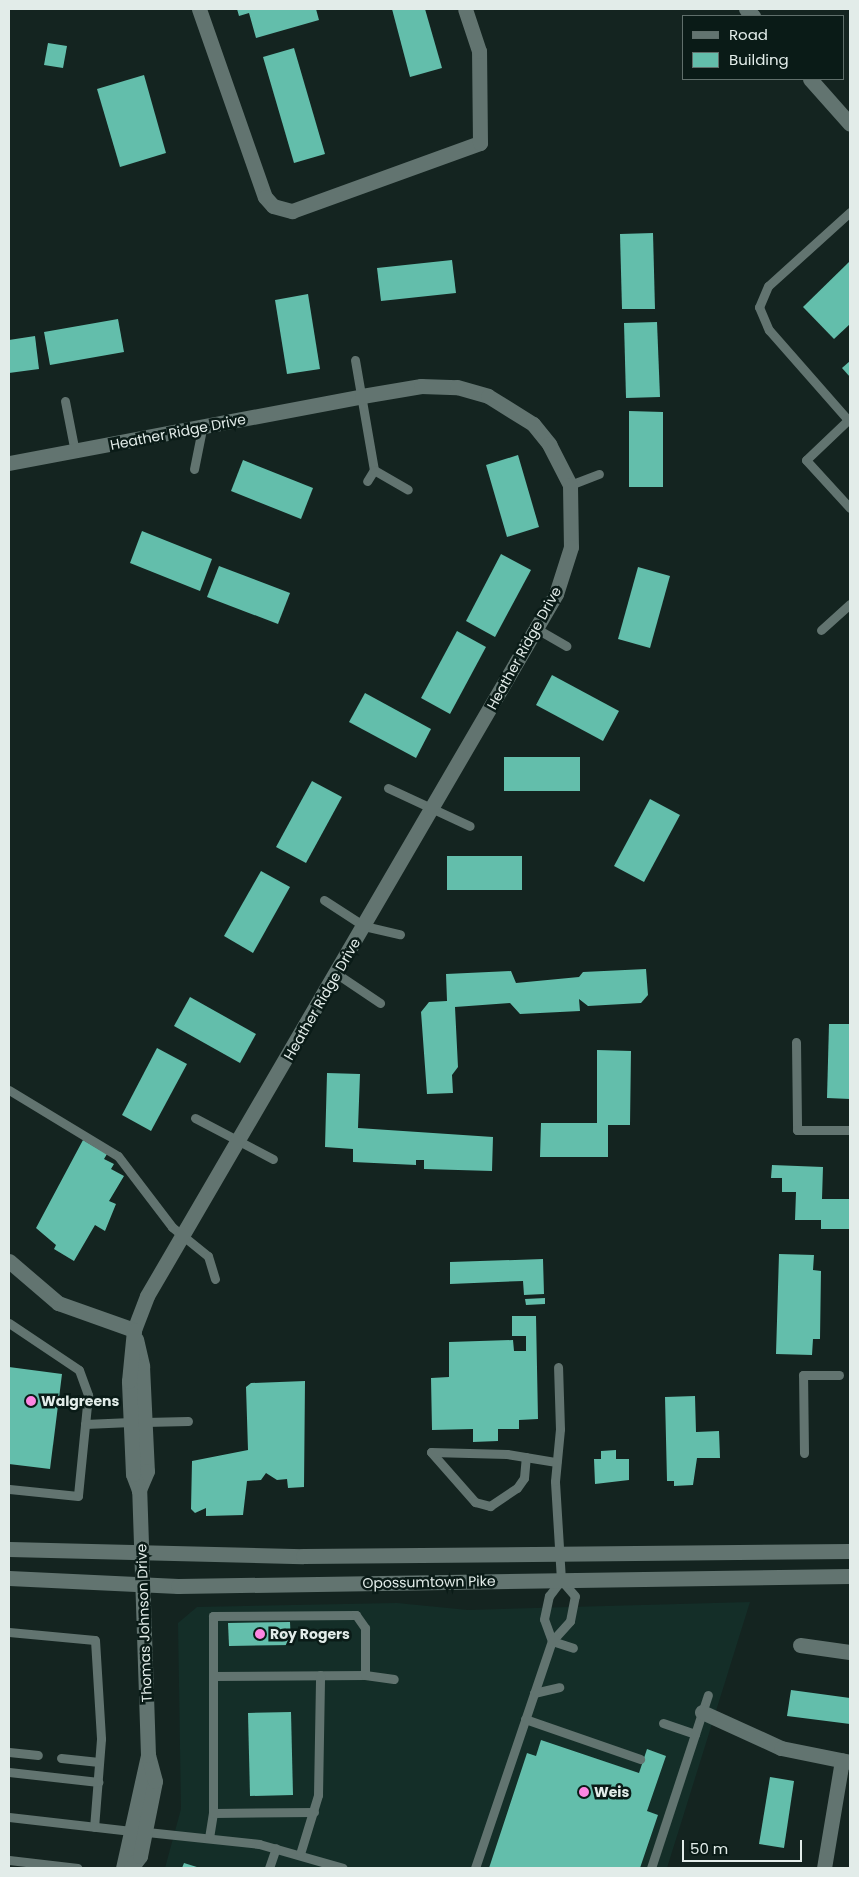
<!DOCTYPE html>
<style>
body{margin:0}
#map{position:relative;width:859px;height:1877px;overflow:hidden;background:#142420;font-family:Poppins,sans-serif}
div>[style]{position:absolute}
.built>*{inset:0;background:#142e28}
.building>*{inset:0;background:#63beab}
.lane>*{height:9px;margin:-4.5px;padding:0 4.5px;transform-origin:4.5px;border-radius:4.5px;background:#627470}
.street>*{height:15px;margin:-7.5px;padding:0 7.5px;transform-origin:7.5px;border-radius:7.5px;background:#627470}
.secondary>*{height:15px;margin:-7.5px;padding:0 7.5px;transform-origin:7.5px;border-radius:7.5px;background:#627470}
.dots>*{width:14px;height:14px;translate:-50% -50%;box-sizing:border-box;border:2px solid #0a1b17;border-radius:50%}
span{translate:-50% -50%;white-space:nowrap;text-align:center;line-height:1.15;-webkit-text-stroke:5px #0a1b17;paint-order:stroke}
.street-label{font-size:14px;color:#e2ece9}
.poi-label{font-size:14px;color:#e2ece9;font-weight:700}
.left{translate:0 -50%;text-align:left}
.frame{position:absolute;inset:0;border:10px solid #e2ece9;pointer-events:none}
.legend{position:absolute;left:682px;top:15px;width:162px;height:65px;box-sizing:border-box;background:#0a1b17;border:1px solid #606f6b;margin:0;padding:6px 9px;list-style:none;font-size:15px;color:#e2ece9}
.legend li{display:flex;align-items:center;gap:10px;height:25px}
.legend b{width:25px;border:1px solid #606f6b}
.scale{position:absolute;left:682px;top:1840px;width:120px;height:22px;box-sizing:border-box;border:2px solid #e2ece9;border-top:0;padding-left:6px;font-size:15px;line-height:18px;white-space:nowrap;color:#e2ece9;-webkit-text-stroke:4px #0a1b17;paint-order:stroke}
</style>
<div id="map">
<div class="built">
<div style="clip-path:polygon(750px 1602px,667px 1868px,165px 1868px,181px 1809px,178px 1623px,197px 1607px,397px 1603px,468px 1610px)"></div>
</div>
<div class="building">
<div style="clip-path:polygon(237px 9px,316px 9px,319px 20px,256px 38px,249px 13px,239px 16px)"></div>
<div style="clip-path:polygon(392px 9px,425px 9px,442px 68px,410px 77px)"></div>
<div style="clip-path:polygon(48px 43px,67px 46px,63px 68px,44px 65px)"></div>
<div style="clip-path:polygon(294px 48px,325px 154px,294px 163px,263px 57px)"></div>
<div style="clip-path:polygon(144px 75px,166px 153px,120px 167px,97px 89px)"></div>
<div style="clip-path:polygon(653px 233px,655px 309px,622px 309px,620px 234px)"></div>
<div style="clip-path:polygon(452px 260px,456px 293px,381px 301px,377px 268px)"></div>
<div style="clip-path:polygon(850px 261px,850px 324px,834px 339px,803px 307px)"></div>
<div style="clip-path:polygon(308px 294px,320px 369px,287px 374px,275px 300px)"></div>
<div style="clip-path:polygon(118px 319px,124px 352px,50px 365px,44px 332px)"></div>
<div style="clip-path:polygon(657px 322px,660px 397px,626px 398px,624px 323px)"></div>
<div style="clip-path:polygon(35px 336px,39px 369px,9px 373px,9px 340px)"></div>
<div style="clip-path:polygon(850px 361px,850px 377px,842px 368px)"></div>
<div style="clip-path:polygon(629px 411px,663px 412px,663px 487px,629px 487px)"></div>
<div style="clip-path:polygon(518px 455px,539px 527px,507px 537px,486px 465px)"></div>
<div style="clip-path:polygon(243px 460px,313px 488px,301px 519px,231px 491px)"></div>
<div style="clip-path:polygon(142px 531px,212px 559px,200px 591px,130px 563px)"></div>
<div style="clip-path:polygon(501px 554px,531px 570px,495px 637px,466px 621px)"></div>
<div style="clip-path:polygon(219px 566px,290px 593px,278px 624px,207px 597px)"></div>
<div style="clip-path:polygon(638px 567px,670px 576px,650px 648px,618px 639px)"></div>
<div style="clip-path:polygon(457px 631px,486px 647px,450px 714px,421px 698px)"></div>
<div style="clip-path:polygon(552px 675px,619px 711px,603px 741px,536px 705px)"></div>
<div style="clip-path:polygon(365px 693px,431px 729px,416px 758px,349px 722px)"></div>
<div style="clip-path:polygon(504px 757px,580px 757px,580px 791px,504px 791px)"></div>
<div style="clip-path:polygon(312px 781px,342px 797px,306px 863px,276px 847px)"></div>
<div style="clip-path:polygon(650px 799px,680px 815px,644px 882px,614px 866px)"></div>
<div style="clip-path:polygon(447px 856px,522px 856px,522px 890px,447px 890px)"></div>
<div style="clip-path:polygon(261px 871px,290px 887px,253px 953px,224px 936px)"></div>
<div style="clip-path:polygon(646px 969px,648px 995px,641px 1003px,588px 1006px,579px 999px,580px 1011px,520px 1014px,510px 1003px,455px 1007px,458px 1067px,452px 1075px,453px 1093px,427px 1094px,421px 1012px,429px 1002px,447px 1001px,446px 974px,511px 971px,516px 983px,579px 977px,583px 972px)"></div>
<div style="clip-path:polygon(190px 997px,256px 1034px,240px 1063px,174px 1026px)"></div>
<div style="clip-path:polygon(829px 1024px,850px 1024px,850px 1099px,827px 1098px)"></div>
<div style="clip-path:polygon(157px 1048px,187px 1064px,151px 1131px,122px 1115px)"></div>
<div style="clip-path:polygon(597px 1050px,631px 1051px,630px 1125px,608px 1125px,608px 1157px,540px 1157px,541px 1123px,597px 1123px)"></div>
<div style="clip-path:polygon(327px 1073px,360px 1074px,358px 1128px,493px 1137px,492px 1171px,424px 1169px,424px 1160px,416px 1160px,416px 1165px,353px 1162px,353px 1149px,325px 1147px)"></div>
<div style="clip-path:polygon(83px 1140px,107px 1154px,104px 1159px,114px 1164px,111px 1169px,124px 1176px,109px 1201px,116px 1204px,105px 1231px,95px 1225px,74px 1261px,54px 1249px,56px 1245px,36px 1228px)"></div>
<div style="clip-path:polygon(772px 1165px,823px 1167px,822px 1199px,850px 1199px,850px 1229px,821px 1229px,821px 1220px,795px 1220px,796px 1192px,782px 1192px,782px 1178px,771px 1178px)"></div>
<div style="clip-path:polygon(779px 1254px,814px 1255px,813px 1270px,821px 1271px,820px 1339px,813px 1339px,812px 1355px,776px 1354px)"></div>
<div style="clip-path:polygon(543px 1259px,544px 1294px,524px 1295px,523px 1281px,450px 1284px,450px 1262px)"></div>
<div style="clip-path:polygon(545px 1298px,545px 1304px,526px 1305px,525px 1299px)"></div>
<div style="clip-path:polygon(512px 1316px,536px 1316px,538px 1419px,519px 1420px,519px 1429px,498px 1429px,498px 1441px,473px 1442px,473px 1429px,432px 1430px,431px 1378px,449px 1377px,449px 1342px,513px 1340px,514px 1351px,526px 1351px,526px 1336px,512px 1336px)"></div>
<div style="clip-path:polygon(9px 1367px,62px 1374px,50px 1469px,9px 1464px)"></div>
<div style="clip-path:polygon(305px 1381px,304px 1487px,288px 1488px,287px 1479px,277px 1480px,266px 1473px,261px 1480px,247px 1481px,243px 1515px,206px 1516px,206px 1508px,195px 1513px,191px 1509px,192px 1461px,248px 1450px,246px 1387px,251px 1383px)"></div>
<div style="clip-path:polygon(695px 1396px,696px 1432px,719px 1431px,720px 1458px,697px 1458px,693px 1485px,674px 1486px,674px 1481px,667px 1481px,665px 1397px)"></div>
<div style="clip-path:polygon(616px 1450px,616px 1459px,629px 1459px,629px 1480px,595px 1484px,594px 1459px,601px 1459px,601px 1451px)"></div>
<div style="clip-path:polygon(290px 1622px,291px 1645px,229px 1646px,228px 1623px)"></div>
<div style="clip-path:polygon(791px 1690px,850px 1698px,850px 1724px,787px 1716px)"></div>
<div style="clip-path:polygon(291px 1712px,293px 1795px,250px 1796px,248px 1713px)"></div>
<div style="clip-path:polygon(541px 1740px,639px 1773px,647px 1749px,666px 1756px,647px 1811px,658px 1815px,640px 1868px,489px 1868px,527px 1753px,536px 1756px)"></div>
<div style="clip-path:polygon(770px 1777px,794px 1781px,784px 1848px,759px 1844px)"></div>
<div style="clip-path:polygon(184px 1863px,200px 1868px,182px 1868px)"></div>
</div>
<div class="lane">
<div style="left:850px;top:212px;width:110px;rotate:137.9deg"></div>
<div style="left:768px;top:286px;width:23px;rotate:113deg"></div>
<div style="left:759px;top:307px;width:25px;rotate:67deg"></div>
<div style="left:769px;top:330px;width:120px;rotate:48.7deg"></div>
<div style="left:848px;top:420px;width:58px;rotate:136.4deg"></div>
<div style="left:806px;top:460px;width:65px;rotate:47.5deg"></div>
<div style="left:355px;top:360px;width:112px;rotate:80.2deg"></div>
<div style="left:374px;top:470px;width:13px;rotate:122deg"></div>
<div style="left:65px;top:401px;width:52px;rotate:78.9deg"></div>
<div style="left:194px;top:469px;width:41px;rotate:-78.7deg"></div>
<div style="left:374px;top:470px;width:39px;rotate:30deg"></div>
<div style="left:570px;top:485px;width:31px;rotate:-21deg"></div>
<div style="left:537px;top:629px;width:34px;rotate:30deg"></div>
<div style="left:821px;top:630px;width:39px;rotate:-42deg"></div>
<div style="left:388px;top:788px;width:90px;rotate:24.9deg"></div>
<div style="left:324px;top:900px;width:48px;rotate:33deg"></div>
<div style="left:364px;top:926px;width:37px;rotate:13deg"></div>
<div style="left:337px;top:974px;width:52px;rotate:34deg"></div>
<div style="left:796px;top:1042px;width:88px;rotate:89.3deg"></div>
<div style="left:797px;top:1130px;width:53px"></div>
<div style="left:9px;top:1090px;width:127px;rotate:31.2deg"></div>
<div style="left:118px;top:1156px;width:89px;rotate:52.7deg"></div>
<div style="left:172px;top:1227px;width:46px;rotate:38.9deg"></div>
<div style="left:208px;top:1256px;width:24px;rotate:73deg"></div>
<div style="left:195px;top:1118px;width:88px;rotate:27.7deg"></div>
<div style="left:9px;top:1323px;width:84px;rotate:33.9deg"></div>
<div style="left:79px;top:1370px;width:27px;rotate:70deg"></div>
<div style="left:88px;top:1395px;width:101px;rotate:95.7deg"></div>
<div style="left:78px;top:1496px;width:69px;rotate:-174.2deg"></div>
<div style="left:145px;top:1422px;width:43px;rotate:-1.3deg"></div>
<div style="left:85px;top:1424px;width:46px;rotate:-2.5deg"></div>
<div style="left:431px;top:1452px;width:67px;rotate:48.7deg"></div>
<div style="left:475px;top:1502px;width:16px;rotate:15deg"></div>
<div style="left:490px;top:1506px;width:32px;rotate:-34deg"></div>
<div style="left:517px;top:1488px;width:12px;rotate:-55deg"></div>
<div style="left:524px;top:1478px;width:21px;rotate:-85deg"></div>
<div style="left:431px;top:1452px;width:76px;rotate:1.5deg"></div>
<div style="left:507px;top:1454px;width:50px;rotate:9.3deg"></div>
<div style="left:804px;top:1453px;width:78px;rotate:-90.7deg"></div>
<div style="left:803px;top:1375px;width:36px"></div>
<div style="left:9px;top:1632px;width:86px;rotate:5.3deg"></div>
<div style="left:95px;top:1640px;width:99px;rotate:86.5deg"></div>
<div style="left:101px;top:1739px;width:88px;rotate:94.5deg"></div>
<div style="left:552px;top:1641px;width:23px;rotate:-110deg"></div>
<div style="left:544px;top:1619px;width:24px;rotate:-78deg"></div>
<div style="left:549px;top:1596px;width:20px;rotate:-53deg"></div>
<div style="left:552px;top:1641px;width:22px;rotate:18deg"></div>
<div style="left:213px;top:1676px;width:152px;rotate:-0.4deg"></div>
<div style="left:365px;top:1675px;width:29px;rotate:8deg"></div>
<div style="left:534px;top:1693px;width:26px;rotate:-13deg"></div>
<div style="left:525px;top:1719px;width:122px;rotate:19.2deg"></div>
<div style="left:663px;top:1723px;width:34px;rotate:19deg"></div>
<div style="left:9px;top:1752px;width:29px;rotate:6deg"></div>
<div style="left:61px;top:1758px;width:38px;rotate:6deg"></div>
<div style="left:9px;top:1772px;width:90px;rotate:6.4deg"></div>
<div style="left:213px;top:1813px;width:101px;rotate:-0.6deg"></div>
<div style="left:9px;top:1817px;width:123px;rotate:6.5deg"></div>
<div style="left:147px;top:1832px;width:113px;rotate:6.1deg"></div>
<div style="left:259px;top:1844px;width:87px;rotate:15.9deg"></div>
<div style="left:209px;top:1838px;width:25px;rotate:-81deg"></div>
<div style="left:213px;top:1813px;width:197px;rotate:-90deg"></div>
<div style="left:213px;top:1616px;width:143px;rotate:-0.4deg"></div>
<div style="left:356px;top:1615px;width:16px;rotate:55deg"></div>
<div style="left:365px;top:1628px;width:47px;rotate:90deg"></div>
<div style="left:300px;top:1854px;width:62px;rotate:-73deg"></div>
<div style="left:318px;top:1795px;width:120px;rotate:-89deg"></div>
<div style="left:9px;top:1860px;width:69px;rotate:6.6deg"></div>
<div style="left:269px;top:1868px;width:21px;rotate:-71deg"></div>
<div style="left:475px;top:1868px;width:240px;rotate:-71.3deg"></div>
<div style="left:552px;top:1641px;width:27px;rotate:-48deg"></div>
<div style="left:570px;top:1621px;width:25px;rotate:-79deg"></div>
<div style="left:575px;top:1596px;width:21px;rotate:-131deg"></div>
<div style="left:561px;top:1580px;width:99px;rotate:-93.5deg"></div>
<div style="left:555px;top:1481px;width:52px;rotate:-84.5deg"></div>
<div style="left:560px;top:1429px;width:62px;rotate:-91.8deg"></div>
<div style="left:651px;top:1868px;width:182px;rotate:-71.8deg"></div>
</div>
<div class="street">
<div style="left:199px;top:9px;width:199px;rotate:70.7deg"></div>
<div style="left:265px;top:197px;width:12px;rotate:48deg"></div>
<div style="left:273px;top:206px;width:20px;rotate:15deg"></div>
<div style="left:292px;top:211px;width:200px;rotate:-19.9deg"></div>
<div style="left:480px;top:143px;width:92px;rotate:-90.6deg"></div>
<div style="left:479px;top:51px;width:44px;rotate:-108.4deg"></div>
<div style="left:746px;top:9px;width:10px;rotate:45deg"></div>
<div style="left:810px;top:79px;width:60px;rotate:48.4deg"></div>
<div style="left:9px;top:463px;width:359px;rotate:-10.7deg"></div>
<div style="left:362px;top:396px;width:60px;rotate:-9.6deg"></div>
<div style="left:421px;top:386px;width:36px;rotate:2deg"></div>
<div style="left:457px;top:387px;width:32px;rotate:16deg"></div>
<div style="left:488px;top:396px;width:53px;rotate:31.9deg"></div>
<div style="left:533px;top:424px;width:26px;rotate:51deg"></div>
<div style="left:549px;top:444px;width:46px;rotate:62.9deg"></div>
<div style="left:570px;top:485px;width:62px;rotate:89.1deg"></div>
<div style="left:571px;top:547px;width:49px;rotate:107.7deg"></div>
<div style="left:556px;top:594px;width:812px;rotate:120.23deg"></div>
<div style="left:147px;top:1296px;width:36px;rotate:111deg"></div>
<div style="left:800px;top:1645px;width:50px;rotate:8deg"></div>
<div style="left:702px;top:1712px;width:87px;rotate:24.5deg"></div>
<div style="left:781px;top:1748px;width:70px;rotate:11.5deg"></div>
<div style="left:824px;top:1868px;width:109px;rotate:-80.5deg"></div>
</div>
<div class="secondary">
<div style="left:9px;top:1261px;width:65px;rotate:40.6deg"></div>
<div style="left:58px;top:1303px;width:81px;rotate:19.6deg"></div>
<div style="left:136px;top:1339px;width:28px;rotate:77deg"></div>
<div style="left:142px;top:1366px;width:105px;rotate:87.3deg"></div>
<div style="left:147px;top:1471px;width:21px;rotate:113deg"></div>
<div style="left:9px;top:1549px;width:294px;rotate:1.4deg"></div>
<div style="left:303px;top:1556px;width:547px;rotate:-0.52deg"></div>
<div style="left:9px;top:1578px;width:169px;rotate:2.7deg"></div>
<div style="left:178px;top:1586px;width:672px;rotate:-0.85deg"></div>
<div style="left:123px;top:1868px;width:116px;rotate:-77.5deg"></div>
<div style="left:131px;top:1868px;width:15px;rotate:-53deg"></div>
<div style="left:140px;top:1856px;width:76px;rotate:-78.7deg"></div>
<div style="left:155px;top:1781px;width:27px;rotate:-105deg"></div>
<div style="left:148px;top:1755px;width:265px;rotate:-91.9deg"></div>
<div style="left:139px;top:1490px;width:17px;rotate:-111deg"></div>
<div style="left:133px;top:1474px;width:93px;rotate:-92.5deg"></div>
<div style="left:129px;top:1381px;width:51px;rotate:-84.4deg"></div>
</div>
<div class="dots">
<div style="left:31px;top:1401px;background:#fd86e2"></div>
<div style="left:260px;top:1634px;background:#fd86e2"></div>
<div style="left:584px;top:1792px;background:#fd86e2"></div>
</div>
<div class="street-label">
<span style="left:178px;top:432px;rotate:-11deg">Heather Ridge Drive</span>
<span style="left:524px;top:648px;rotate:-61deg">Heather Ridge Drive</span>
<span style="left:322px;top:999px;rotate:-60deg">Heather Ridge Drive</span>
<span style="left:429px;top:1582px;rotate:-1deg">Opossumtown Pike</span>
<span style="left:144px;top:1623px;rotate:-92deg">Thomas Johnson Drive</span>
</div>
<div class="poi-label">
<span class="left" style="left:41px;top:1401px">Walgreens</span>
<span class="left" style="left:270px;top:1634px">Roy Rogers</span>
<span class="left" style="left:594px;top:1792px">Weis</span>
</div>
<div class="frame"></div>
<ul class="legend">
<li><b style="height:6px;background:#627470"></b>Road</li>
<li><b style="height:14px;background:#63beab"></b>Building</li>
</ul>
<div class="scale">50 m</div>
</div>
